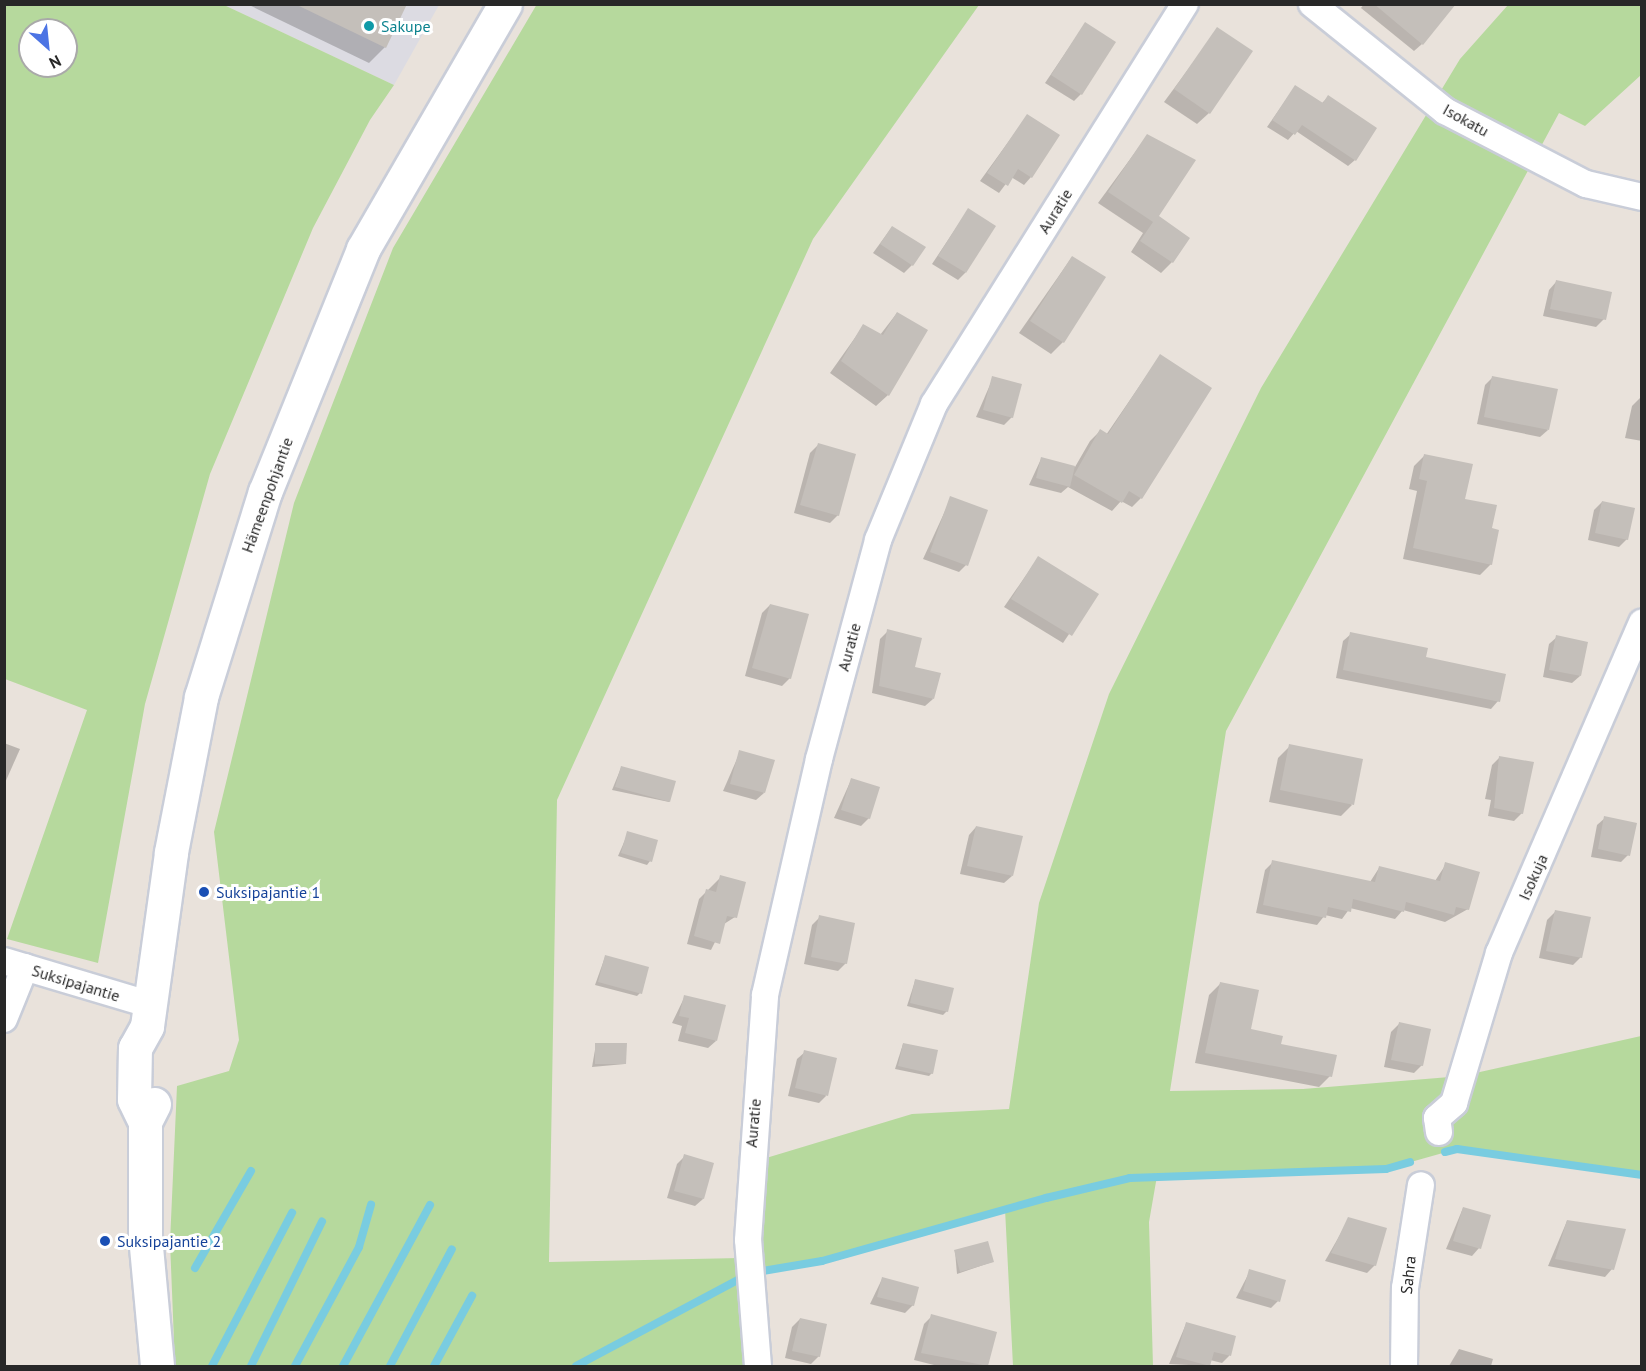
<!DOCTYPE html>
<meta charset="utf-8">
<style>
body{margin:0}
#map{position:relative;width:1646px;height:1371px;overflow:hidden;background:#e9e2db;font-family:"PT Sans",sans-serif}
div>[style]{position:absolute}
.industrial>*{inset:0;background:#dcdbe2}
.green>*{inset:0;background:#b6d99d}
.shadow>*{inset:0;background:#0003}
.stream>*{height:8px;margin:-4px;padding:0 4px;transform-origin:4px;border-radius:4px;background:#79cce0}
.building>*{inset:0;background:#c4bfba}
.roads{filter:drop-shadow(2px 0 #c9cdd8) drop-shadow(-2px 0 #c9cdd8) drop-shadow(0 2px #c9cdd8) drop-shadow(0 -2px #c9cdd8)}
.minor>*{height:26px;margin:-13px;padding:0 13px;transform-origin:13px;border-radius:13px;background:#fff}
.secondary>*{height:33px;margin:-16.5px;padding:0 16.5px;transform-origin:16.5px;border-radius:16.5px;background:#fff}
.dots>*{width:16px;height:16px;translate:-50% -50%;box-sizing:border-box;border:3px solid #fff;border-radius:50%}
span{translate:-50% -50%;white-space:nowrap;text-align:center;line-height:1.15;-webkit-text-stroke:6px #fff;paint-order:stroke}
.culture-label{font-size:16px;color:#0d838f}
.left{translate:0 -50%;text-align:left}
.street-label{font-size:16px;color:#282828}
.transit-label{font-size:16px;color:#164399}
.frame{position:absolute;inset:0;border:6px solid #282828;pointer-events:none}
.north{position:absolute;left:18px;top:18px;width:60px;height:60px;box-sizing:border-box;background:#fff;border:2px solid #a9a9a9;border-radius:50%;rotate:153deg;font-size:16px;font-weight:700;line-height:24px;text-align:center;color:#282828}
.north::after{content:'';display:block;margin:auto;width:21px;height:27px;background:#4c74e4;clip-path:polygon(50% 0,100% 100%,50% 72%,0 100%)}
</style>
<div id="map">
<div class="industrial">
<div style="clip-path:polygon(224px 5px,439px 5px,394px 85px)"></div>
</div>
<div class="green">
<div style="clip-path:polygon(537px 4px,979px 5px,813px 239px,557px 800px,549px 1262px,740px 1258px,747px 1366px,175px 1366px,170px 1242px,177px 1086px,229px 1071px,239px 1040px,214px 832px,294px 503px,393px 248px)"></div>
<div style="clip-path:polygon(evenodd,4px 5px,224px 5px,394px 85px,370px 120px,313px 228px,210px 474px,145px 704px,98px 963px,7px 939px,87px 710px,5px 679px,4px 5px,30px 30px,66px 30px,66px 66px,30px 66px,30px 30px)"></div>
<div style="clip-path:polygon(1508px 5px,1641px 5px,1641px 75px,1585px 126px,1559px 113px,1226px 731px,1170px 1091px,1303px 1089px,1462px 1076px,1641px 1036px,1641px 1175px,1457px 1149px,1386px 1169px,1157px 1176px,1149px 1222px,1153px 1366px,1013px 1366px,1005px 1209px,822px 1261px,765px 1271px,764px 1258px,749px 1259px,750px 1163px,912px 1114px,1009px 1109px,1039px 903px,1109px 694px,1261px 388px,1460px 59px)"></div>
</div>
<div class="shadow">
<div style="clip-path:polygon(247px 4px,406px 4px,385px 47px,369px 63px)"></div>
<div style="clip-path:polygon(1364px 4px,1404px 4px,1422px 44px,1414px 51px,1361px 8px)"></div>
<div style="clip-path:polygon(1085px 24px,1081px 94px,1074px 101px,1045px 83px)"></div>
<div style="clip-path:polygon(1218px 29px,1209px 113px,1197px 124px,1164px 102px)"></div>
<div style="clip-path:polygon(1295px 87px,1321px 104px,1328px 97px,1355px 160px,1348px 166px,1296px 131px,1288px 140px,1267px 127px)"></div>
<div style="clip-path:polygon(1027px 116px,1031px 177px,1024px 185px,1011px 177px,999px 193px,980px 181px)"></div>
<div style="clip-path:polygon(1147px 136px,1157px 216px,1172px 262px,1161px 273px,1131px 252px,1143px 233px,1098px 203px)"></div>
<div style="clip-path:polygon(968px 210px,965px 273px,958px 280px,932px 264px)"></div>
<div style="clip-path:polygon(892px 227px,912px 265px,904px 273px,873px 253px)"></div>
<div style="clip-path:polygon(1072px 257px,1063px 342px,1051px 354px,1019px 333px)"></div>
<div style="clip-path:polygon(1556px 282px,1604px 319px,1596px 327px,1543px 316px,1549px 290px)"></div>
<div style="clip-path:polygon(897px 313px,888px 395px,876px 406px,830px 373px,864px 325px,880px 335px)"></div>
<div style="clip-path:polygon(1160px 356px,1141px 498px,1132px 507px,1121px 501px,1112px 511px,1068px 487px,1061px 493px,1029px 485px,1041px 459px,1075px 467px,1090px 441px,1100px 431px,1106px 435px)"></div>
<div style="clip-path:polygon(1493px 377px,1548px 430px,1540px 437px,1477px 424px,1485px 385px)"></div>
<div style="clip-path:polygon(993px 378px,1012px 417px,1004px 425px,976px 417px)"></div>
<div style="clip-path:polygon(1640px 398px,1642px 399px,1642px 441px,1625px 438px,1632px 406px)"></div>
<div style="clip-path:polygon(818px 445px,838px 515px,830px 523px,794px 513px,810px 453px)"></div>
<div style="clip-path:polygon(1424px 456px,1490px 529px,1491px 564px,1480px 575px,1403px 559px,1417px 491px,1409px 489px,1414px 466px)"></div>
<div style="clip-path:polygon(951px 498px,966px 565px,959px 572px,923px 559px)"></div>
<div style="clip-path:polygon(1602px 502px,1627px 539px,1619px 547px,1588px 540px,1594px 510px)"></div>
<div style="clip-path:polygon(1038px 558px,1096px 594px,1063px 643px,1004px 607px)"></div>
<div style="clip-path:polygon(770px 605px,790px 678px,782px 686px,745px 676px,762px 613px)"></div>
<div style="clip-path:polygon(888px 631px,933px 699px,925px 706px,872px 693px,880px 639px)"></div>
<div style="clip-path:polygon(1351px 634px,1498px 701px,1491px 709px,1336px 678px,1343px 641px)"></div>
<div style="clip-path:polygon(1557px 637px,1580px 676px,1572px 683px,1543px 677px,1549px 644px)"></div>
<div style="clip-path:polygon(4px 743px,20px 749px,4px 785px)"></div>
<div style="clip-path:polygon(1290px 746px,1352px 805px,1341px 816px,1269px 802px,1278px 758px)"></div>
<div style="clip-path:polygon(740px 752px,764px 793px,756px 800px,723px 791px)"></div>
<div style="clip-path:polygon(1500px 757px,1522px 813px,1514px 821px,1488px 816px,1491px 800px,1485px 799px,1492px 765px)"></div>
<div style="clip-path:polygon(621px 768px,674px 782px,669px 802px,612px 790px)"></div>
<div style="clip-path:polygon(851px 780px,869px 818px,861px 826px,834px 818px)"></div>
<div style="clip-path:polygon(1605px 818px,1628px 855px,1621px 862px,1591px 857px,1597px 825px)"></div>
<div style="clip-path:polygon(976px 827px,1012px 876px,1004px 883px,960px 874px,969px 835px)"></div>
<div style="clip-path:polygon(628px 833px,650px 861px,647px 865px,618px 856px)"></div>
<div style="clip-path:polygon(1273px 862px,1370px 882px,1379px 868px,1435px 881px,1446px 864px,1468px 909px,1445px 922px,1403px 910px,1395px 919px,1350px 908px,1342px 919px,1325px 915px,1317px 925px,1256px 913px,1265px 870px)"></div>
<div style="clip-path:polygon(721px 877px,735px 917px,724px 924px,711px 950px,687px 944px,699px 899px)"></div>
<div style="clip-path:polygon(1555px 912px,1581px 957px,1573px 965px,1539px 958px,1547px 920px)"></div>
<div style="clip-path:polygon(820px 917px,846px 963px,838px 971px,804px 964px,812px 925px)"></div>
<div style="clip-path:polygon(605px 957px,640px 993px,637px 996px,595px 985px)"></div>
<div style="clip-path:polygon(915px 981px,947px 1011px,943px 1015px,907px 1006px)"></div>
<div style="clip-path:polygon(1220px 984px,1249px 1031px,1330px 1076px,1319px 1087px,1195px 1063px,1209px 995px)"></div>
<div style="clip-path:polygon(685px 996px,716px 1041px,708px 1048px,678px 1041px,682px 1026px,672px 1023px)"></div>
<div style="clip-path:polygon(1399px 1024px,1422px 1065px,1414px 1073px,1384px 1067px,1391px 1032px)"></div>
<div style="clip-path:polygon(596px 1044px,625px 1064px,592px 1067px)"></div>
<div style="clip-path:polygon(903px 1044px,932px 1073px,929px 1076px,895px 1069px)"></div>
<div style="clip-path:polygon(805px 1052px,826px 1096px,819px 1103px,788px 1096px,797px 1059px)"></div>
<div style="clip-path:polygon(685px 1156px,703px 1199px,695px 1206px,667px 1198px,677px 1164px)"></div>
<div style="clip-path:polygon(1463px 1208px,1479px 1248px,1472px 1256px,1446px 1249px)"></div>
<div style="clip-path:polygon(1349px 1219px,1375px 1265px,1367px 1273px,1325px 1261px)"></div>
<div style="clip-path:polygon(1567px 1221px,1624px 1230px,1612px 1269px,1605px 1277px,1548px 1266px)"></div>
<div style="clip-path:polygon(955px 1251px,992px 1262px,957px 1274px)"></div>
<div style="clip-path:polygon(1250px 1271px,1278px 1301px,1271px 1308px,1236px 1298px)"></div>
<div style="clip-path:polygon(882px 1279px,913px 1305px,905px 1313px,870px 1304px)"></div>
<div style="clip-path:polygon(932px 1316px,996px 1333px,987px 1366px,938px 1366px,914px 1360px,924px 1324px)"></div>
<div style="clip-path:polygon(800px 1319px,819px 1356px,811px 1364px,785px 1358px,792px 1327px)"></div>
<div style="clip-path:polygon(1186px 1324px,1234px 1337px,1229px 1356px,1222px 1363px,1210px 1360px,1208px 1366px,1169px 1364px)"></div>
<div style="clip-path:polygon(1459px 1349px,1493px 1359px,1491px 1366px,1449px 1366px)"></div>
</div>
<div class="stream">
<div style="left:1445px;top:1152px;width:12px;rotate:-14deg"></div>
<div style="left:1457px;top:1149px;width:187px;rotate:8deg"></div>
<div style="left:195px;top:1268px;width:112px;rotate:-60deg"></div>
<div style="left:212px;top:1366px;width:173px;rotate:-62.4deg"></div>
<div style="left:251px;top:1366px;width:161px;rotate:-63.8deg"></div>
<div style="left:295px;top:1366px;width:135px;rotate:-61.7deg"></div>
<div style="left:359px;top:1247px;width:44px;rotate:-74.1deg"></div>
<div style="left:343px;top:1366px;width:183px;rotate:-61.6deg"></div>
<div style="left:390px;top:1366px;width:132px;rotate:-62.1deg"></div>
<div style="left:434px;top:1366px;width:80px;rotate:-61.5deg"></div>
<div style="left:576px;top:1366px;width:198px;rotate:-28deg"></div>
<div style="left:751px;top:1273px;width:72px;rotate:-9.6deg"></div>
<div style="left:822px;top:1261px;width:233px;rotate:-15.7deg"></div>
<div style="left:1046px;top:1198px;width:86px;rotate:-13.4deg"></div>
<div style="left:1130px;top:1178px;width:256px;rotate:-2deg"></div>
<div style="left:1386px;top:1169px;width:25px;rotate:-16deg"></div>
</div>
<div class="building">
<div style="clip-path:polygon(295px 4px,407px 4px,386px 48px)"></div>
<div style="clip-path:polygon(1374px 4px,1456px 4px,1423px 45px)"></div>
<div style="clip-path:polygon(1085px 22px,1116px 42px,1082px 95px,1051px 75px)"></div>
<div style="clip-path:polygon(1217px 27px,1253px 51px,1210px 114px,1174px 89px)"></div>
<div style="clip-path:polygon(1295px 85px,1323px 103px,1328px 95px,1377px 128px,1356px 161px,1302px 125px,1295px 135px,1272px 120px)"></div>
<div style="clip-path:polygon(1027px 114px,1060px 135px,1032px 178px,1018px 169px,1008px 186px,987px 173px)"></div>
<div style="clip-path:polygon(1147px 134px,1196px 160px,1159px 216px,1190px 238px,1173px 263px,1140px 241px,1153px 222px,1108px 192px)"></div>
<div style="clip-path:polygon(968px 208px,996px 226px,966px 273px,938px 256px)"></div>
<div style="clip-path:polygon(892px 226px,926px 247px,913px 266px,880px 244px)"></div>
<div style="clip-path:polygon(1072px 256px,1106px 277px,1064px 343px,1030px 321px)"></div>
<div style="clip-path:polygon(1556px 280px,1612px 292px,1606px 320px,1550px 309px)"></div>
<div style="clip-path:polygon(897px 312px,928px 330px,889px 396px,841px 361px,863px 324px,883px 335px)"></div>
<div style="clip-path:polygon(1160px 354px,1212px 388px,1142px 499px,1129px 491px,1122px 503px,1074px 475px,1100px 429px,1108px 434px)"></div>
<div style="clip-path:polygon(992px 376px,1022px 384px,1013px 418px,983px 410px)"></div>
<div style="clip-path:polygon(1492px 376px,1558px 389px,1549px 430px,1484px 417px)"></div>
<div style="clip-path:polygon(818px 443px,856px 454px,839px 516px,800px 505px)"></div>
<div style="clip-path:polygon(1424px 454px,1473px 464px,1465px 499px,1497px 505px,1492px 528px,1499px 530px,1492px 565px,1413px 548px,1427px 481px,1419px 479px)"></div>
<div style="clip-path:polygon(1041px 457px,1075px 466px,1070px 487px,1036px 478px)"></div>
<div style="clip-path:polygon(950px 496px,988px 510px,968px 566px,930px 552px)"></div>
<div style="clip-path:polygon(1602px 501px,1635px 508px,1628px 540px,1595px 533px)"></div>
<div style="clip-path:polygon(1038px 556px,1099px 594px,1072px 636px,1011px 599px)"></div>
<div style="clip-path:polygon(770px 604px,809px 614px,791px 679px,752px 668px)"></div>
<div style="clip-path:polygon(887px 629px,922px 638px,915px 667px,941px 673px,934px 699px,879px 686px)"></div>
<div style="clip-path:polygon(1350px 632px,1428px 648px,1426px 657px,1506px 674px,1500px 702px,1343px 670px)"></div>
<div style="clip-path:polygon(1556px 635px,1588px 642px,1581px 676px,1549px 670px)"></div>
<div style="clip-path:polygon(1289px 744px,1363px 759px,1354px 805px,1280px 790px)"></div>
<div style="clip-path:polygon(739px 750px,775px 760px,765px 793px,730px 784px)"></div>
<div style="clip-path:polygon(1499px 756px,1534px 762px,1523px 814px,1494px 808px)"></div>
<div style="clip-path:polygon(621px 766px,676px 781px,670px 802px,615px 787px)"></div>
<div style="clip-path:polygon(851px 778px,880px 787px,870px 819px,841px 810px)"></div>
<div style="clip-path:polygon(1604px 816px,1637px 823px,1630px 856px,1598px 849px)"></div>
<div style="clip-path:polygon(976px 826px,1023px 836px,1013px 876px,967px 866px)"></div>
<div style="clip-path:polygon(627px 831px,658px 840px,652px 862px,621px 853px)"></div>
<div style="clip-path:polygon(1272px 860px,1375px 882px,1379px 866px,1440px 881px,1445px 862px,1480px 872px,1469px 910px,1456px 907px,1454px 915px,1406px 902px,1404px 912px,1353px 899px,1351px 912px,1328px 907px,1326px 918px,1263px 905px)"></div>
<div style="clip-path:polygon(720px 875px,746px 882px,737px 918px,727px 916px,720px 944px,694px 936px,706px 889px,716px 892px)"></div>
<div style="clip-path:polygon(1555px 910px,1591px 917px,1582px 958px,1546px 951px)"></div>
<div style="clip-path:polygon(819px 915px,855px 923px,847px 964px,811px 957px)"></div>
<div style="clip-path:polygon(605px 955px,649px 967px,642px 994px,598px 982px)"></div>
<div style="clip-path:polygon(915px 979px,954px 988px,948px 1012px,910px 1003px)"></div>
<div style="clip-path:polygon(1220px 982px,1259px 990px,1251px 1029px,1283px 1036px,1281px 1044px,1337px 1055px,1332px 1077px,1205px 1053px)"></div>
<div style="clip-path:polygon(684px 995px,726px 1005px,717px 1041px,685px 1033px,689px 1018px,679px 1016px)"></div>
<div style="clip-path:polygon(1399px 1022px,1431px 1029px,1423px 1066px,1391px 1060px)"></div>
<div style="clip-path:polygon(595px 1043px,627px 1043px,626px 1064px,595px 1064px)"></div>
<div style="clip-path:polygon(903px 1043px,938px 1050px,933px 1074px,898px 1066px)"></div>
<div style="clip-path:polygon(804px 1050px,837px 1058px,828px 1096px,795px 1088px)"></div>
<div style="clip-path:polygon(684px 1154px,714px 1163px,704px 1199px,674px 1191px)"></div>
<div style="clip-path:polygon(1463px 1207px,1491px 1215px,1481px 1249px,1453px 1241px)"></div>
<div style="clip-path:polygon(1348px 1217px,1387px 1228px,1376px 1266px,1331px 1253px)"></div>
<div style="clip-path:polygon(1567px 1220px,1626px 1229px,1614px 1270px,1555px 1259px)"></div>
<div style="clip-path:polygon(988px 1241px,994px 1262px,960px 1272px,954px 1250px)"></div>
<div style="clip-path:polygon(1249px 1269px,1286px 1280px,1280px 1302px,1243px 1291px)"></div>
<div style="clip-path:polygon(882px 1277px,919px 1287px,914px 1306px,877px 1297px)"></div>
<div style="clip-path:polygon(931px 1314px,997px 1332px,988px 1366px,921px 1353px)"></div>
<div style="clip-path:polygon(800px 1318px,827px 1324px,820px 1357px,792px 1351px)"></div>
<div style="clip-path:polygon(1186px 1322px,1236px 1336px,1231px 1356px,1214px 1352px,1210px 1366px,1176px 1357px)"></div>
</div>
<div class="roads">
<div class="minor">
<div style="left:1312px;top:4px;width:171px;rotate:38.8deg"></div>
<div style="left:1445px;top:111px;width:159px;rotate:27.4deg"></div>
<div style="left:1586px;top:184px;width:57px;rotate:13.1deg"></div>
<div style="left:4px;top:961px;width:150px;rotate:16.6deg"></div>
<div style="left:4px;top:1019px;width:56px;rotate:-68deg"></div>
<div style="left:1439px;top:1132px;width:14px;rotate:-98deg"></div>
<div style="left:1437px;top:1118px;width:23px;rotate:-41deg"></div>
<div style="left:1454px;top:1103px;width:157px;rotate:-73.3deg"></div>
<div style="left:1499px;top:953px;width:360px;rotate:-66.6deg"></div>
<div style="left:758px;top:1366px;width:126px;rotate:-94.5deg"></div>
<div style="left:748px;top:1240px;width:246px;rotate:-86deg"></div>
<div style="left:765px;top:995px;width:242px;rotate:-77.1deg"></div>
<div style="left:819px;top:759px;width:227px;rotate:-74.9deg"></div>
<div style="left:878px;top:540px;width:147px;rotate:-67.6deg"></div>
<div style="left:934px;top:404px;width:472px;rotate:-57.9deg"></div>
<div style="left:1404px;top:1366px;width:78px;rotate:-89.3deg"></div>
<div style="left:1405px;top:1288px;width:104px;rotate:-81.2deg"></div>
</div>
<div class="secondary">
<div style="left:154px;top:1104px;width:20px;rotate:117deg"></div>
<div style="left:145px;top:1122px;width:114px;rotate:90deg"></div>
<div style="left:145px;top:1236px;width:131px;rotate:84.7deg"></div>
<div style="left:145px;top:1122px;width:25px;rotate:-116deg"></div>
<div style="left:134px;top:1099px;width:51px;rotate:-88.9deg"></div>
<div style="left:135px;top:1048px;width:25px;rotate:-61deg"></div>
<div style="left:147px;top:1026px;width:176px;rotate:-82.1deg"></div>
<div style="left:171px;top:852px;width:158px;rotate:-79deg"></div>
<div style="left:201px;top:697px;width:215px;rotate:-72.7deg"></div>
<div style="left:265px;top:492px;width:262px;rotate:-68deg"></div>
<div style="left:363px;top:249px;width:283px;rotate:-59.9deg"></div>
</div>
</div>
<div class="dots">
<div style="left:369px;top:26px;background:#0f9aa8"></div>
<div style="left:204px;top:892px;background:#1a4fb4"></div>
<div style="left:105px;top:1241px;background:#1a4fb4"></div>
</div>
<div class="culture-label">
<span class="left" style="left:381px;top:26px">Sakupe</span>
</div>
<div class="street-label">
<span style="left:1466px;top:120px;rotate:29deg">Isokatu</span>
<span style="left:1055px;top:211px;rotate:-58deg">Auratie</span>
<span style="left:267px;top:495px;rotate:-70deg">Hämeenpohjantie</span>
<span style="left:849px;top:647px;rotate:-75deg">Auratie</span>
<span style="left:1533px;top:877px;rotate:-66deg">Isokuja</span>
<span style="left:76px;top:983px;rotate:17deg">Suksipajantie</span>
<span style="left:753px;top:1123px;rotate:-85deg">Auratie</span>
<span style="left:1408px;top:1275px;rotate:-84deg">Sahra</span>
</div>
<div class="transit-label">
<span class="left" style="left:216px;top:892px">Suksipajantie 1</span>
<span class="left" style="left:117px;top:1241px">Suksipajantie 2</span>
</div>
<div class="frame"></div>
<div class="north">N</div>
</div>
